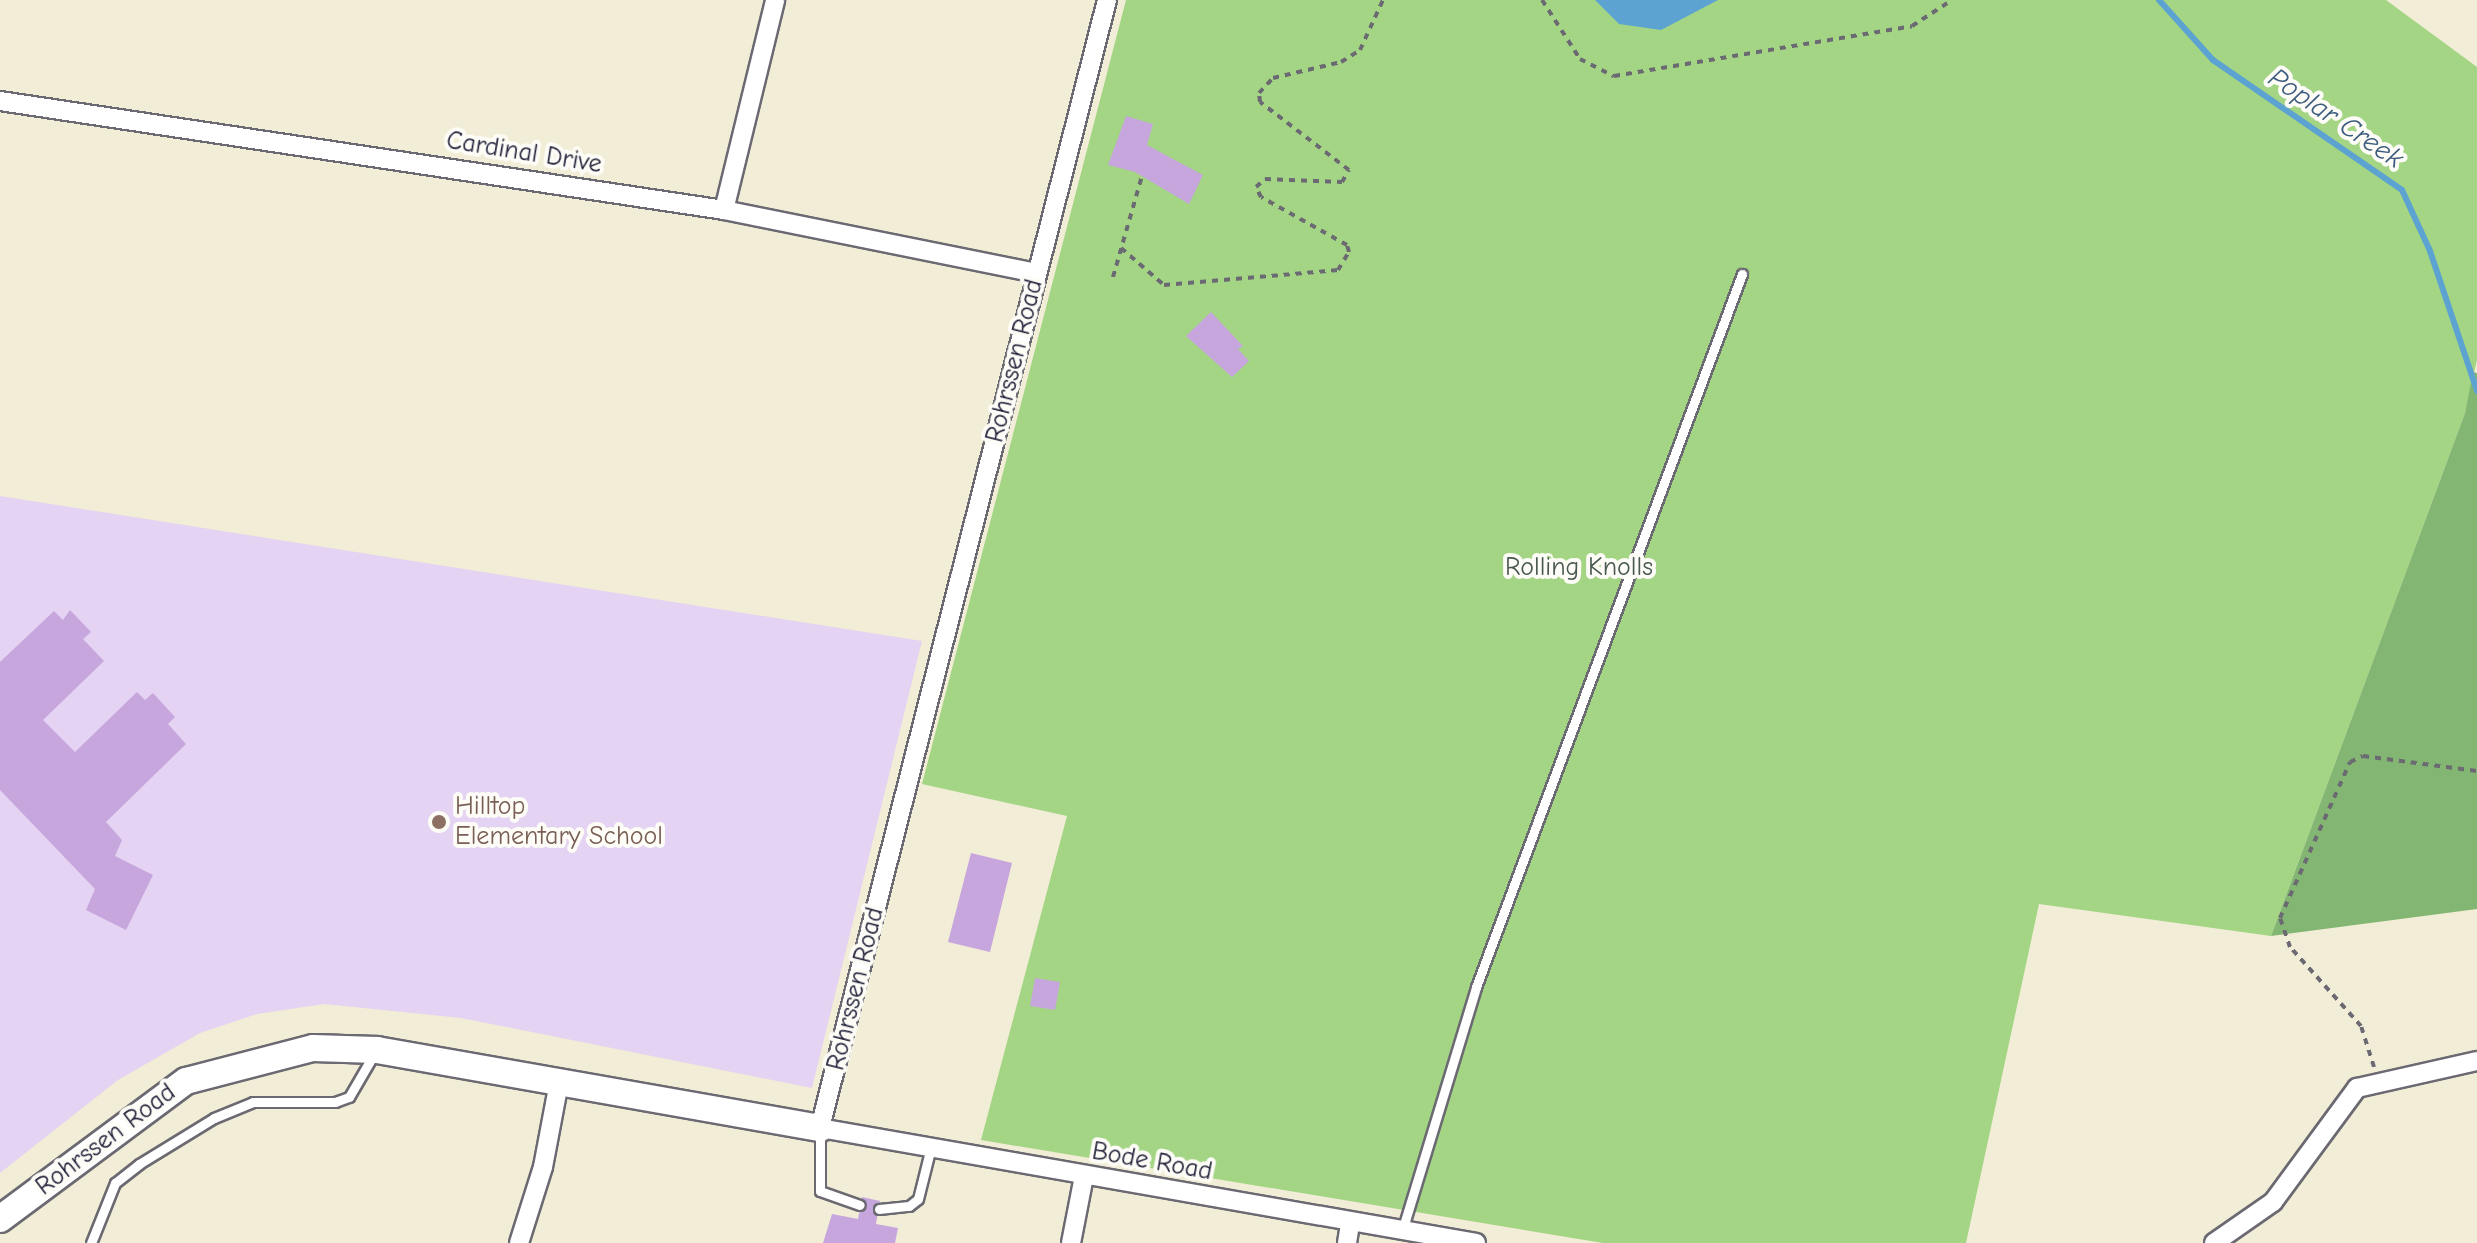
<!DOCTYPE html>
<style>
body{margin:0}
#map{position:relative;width:2477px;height:1243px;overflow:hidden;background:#f2edd6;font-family:"Comic Neue",sans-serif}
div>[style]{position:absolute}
.built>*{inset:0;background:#e4d3f2}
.green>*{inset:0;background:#a3d584}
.forest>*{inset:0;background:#82b672}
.water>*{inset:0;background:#5ca3d2}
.stream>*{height:6px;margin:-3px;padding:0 3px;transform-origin:3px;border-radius:3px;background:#5ca3d2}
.building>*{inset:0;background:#c6a6dd}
.path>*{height:4px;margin-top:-2px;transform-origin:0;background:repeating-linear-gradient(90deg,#6b6971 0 6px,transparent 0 12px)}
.roads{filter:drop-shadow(2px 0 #6b6971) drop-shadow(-2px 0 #6b6971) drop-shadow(0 2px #6b6971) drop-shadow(0 -2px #6b6971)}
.lane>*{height:9px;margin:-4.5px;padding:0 4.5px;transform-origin:4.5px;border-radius:4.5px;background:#fff}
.street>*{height:18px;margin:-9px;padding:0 9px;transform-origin:9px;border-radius:9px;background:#fff}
.secondary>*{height:26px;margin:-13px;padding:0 13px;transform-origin:13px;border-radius:13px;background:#fff}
.dots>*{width:22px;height:22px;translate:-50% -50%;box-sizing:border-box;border:4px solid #fdfcf7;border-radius:50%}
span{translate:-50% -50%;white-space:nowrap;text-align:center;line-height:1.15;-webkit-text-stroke:8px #fdfcf7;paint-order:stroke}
.street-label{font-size:26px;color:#22223b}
.park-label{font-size:26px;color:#495851}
.education-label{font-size:26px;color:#785e54}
.left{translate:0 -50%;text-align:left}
.water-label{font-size:28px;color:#3c5c7f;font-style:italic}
</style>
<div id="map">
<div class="built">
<div style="clip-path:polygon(0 496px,922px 641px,812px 1088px,461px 1018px,324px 1004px,257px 1014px,200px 1033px,118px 1080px,0 1173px)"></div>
</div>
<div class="green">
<div style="clip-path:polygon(1126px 0,2386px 0,2477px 67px,2477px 360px,2465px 413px,2271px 936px,2039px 904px,1966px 1243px,1603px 1243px,981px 1140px,1067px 816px,922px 784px)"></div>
</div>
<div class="forest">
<div style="clip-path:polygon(2473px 372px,2477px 373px,2477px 909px,2271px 936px,2465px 413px)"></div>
</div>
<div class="water">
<div style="clip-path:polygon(1595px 0,1718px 0,1661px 30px,1619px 24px)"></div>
</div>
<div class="stream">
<div style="left:2159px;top:0;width:81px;rotate:48deg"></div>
<div style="left:2213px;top:60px;width:229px;rotate:34.5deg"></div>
<div style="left:2402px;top:190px;width:67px;rotate:65.3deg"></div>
<div style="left:2430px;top:251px;width:148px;rotate:71.4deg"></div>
</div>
<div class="building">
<div style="clip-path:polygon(1126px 116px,1153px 124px,1147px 145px,1203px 175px,1189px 204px,1135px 172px,1108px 165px)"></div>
<div style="clip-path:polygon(1211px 312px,1243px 346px,1238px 349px,1249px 361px,1232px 377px,1186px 336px)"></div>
<div style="clip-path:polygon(70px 610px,91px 632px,83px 639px,104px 661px,43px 720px,75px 752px,137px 692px,145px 700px,153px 693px,175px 717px,168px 724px,186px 744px,106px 822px,122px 840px,115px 856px,153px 875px,126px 930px,86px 910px,95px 889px,0 790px,0 662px,54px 611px,63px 620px)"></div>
<div style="clip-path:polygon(971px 853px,1012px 863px,990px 952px,948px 942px)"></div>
<div style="clip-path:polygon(1035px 978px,1060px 982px,1055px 1010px,1030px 1006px)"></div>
<div style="clip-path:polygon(862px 1197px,880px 1201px,876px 1224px,898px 1228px,895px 1243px,823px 1243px,832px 1214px,858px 1219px)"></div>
</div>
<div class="path">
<div style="left:1542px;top:0;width:70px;rotate:57.2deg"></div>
<div style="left:1580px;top:59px;width:38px;rotate:27deg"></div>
<div style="left:1614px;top:76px;width:302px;rotate:-9.5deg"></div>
<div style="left:1912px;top:26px;width:48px;rotate:-33deg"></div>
<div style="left:1121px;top:248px;width:57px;rotate:40.7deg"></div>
<div style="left:1164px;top:285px;width:175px;rotate:-4.9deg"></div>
<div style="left:1338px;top:270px;width:21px;rotate:-59deg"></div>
<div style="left:1349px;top:252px;width:7px;rotate:-106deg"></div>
<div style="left:1347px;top:245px;width:98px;rotate:-150.8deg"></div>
<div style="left:1261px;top:197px;width:11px;rotate:-117deg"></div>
<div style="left:1256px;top:187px;width:12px;rotate:-42deg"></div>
<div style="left:1265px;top:179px;width:77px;rotate:2.2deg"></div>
<div style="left:1342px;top:182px;width:14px;rotate:-60deg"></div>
<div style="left:1349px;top:170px;width:112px;rotate:-142.6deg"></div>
<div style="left:1260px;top:102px;width:9px;rotate:-96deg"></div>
<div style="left:1259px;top:93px;width:21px;rotate:-47deg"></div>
<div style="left:1273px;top:78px;width:70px;rotate:-13.2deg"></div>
<div style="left:1341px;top:62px;width:22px;rotate:-32deg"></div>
<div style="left:1360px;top:50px;width:55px;rotate:-65.3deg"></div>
<div style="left:1113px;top:277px;width:105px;rotate:-74deg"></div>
<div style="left:2374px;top:1067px;width:43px;rotate:-107.6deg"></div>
<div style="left:2361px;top:1026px;width:106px;rotate:-131.9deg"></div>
<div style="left:2290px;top:947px;width:31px;rotate:-109deg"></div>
<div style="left:2280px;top:918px;width:171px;rotate:-65.8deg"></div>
<div style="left:2350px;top:762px;width:14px;rotate:-25deg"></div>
<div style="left:2363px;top:756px;width:115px;rotate:7.5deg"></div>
</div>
<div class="roads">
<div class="lane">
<div style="left:820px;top:1132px;width:59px;rotate:90deg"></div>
<div style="left:820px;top:1191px;width:42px;rotate:19.3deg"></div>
<div style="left:879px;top:1209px;width:30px;rotate:-6deg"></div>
<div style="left:909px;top:1206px;width:11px;rotate:-38deg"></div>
<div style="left:918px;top:1199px;width:54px;rotate:-76deg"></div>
<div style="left:1402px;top:1231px;width:255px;rotate:-73.1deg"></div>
<div style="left:1476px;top:987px;width:761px;rotate:-69.54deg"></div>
<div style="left:91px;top:1243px;width:65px;rotate:-68.2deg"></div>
<div style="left:115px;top:1183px;width:31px;rotate:-38deg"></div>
<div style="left:139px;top:1164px;width:88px;rotate:-31.5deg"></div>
<div style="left:214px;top:1118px;width:42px;rotate:-22.3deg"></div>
<div style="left:253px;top:1102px;width:82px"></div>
<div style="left:335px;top:1102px;width:15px;rotate:-20deg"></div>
<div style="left:349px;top:1097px;width:50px;rotate:-59.8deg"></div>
</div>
<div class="street">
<div style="left:1107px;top:0;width:1164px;rotate:104.28deg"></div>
<div style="left:820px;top:1128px;width:666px;rotate:9.94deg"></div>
<div style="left:0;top:101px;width:732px;rotate:8.56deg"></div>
<div style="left:724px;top:210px;width:319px;rotate:11.4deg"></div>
<div style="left:724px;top:210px;width:216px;rotate:-76.3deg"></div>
<div style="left:519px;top:1243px;width:80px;rotate:-72.5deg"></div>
<div style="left:543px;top:1167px;width:86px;rotate:-79.3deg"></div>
<div style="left:1071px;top:1243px;width:68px;rotate:-79deg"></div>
<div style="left:1347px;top:1243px;width:20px;rotate:-81deg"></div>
<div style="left:2214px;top:1243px;width:72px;rotate:-34.8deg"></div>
<div style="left:2273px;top:1202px;width:142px;rotate:-53.6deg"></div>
<div style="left:2357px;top:1088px;width:123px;rotate:-12.7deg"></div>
</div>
<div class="secondary">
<div style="left:0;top:1219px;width:232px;rotate:-36.6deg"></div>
<div style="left:186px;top:1081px;width:131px;rotate:-14.6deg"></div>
<div style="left:313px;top:1048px;width:64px;rotate:1.8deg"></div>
<div style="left:377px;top:1050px;width:450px;rotate:10deg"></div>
</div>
</div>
<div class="dots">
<div style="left:439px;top:822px;background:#8d6e63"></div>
</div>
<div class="street-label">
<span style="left:524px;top:153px;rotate:9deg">Cardinal Drive</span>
<span style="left:1015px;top:361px;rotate:-76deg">Rohrssen Road</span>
<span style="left:856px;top:989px;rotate:-76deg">Rohrssen Road</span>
<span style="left:106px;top:1140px;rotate:-37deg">Rohrssen Road</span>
<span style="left:1152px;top:1162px;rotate:10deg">Bode Road</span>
</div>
<div class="park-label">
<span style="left:1579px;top:568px">Rolling Knolls</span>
</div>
<div class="education-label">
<span class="left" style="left:455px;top:822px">Hilltop<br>Elementary School</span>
</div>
<div class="water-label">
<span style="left:2336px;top:118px;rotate:34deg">Poplar Creek</span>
</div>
</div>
